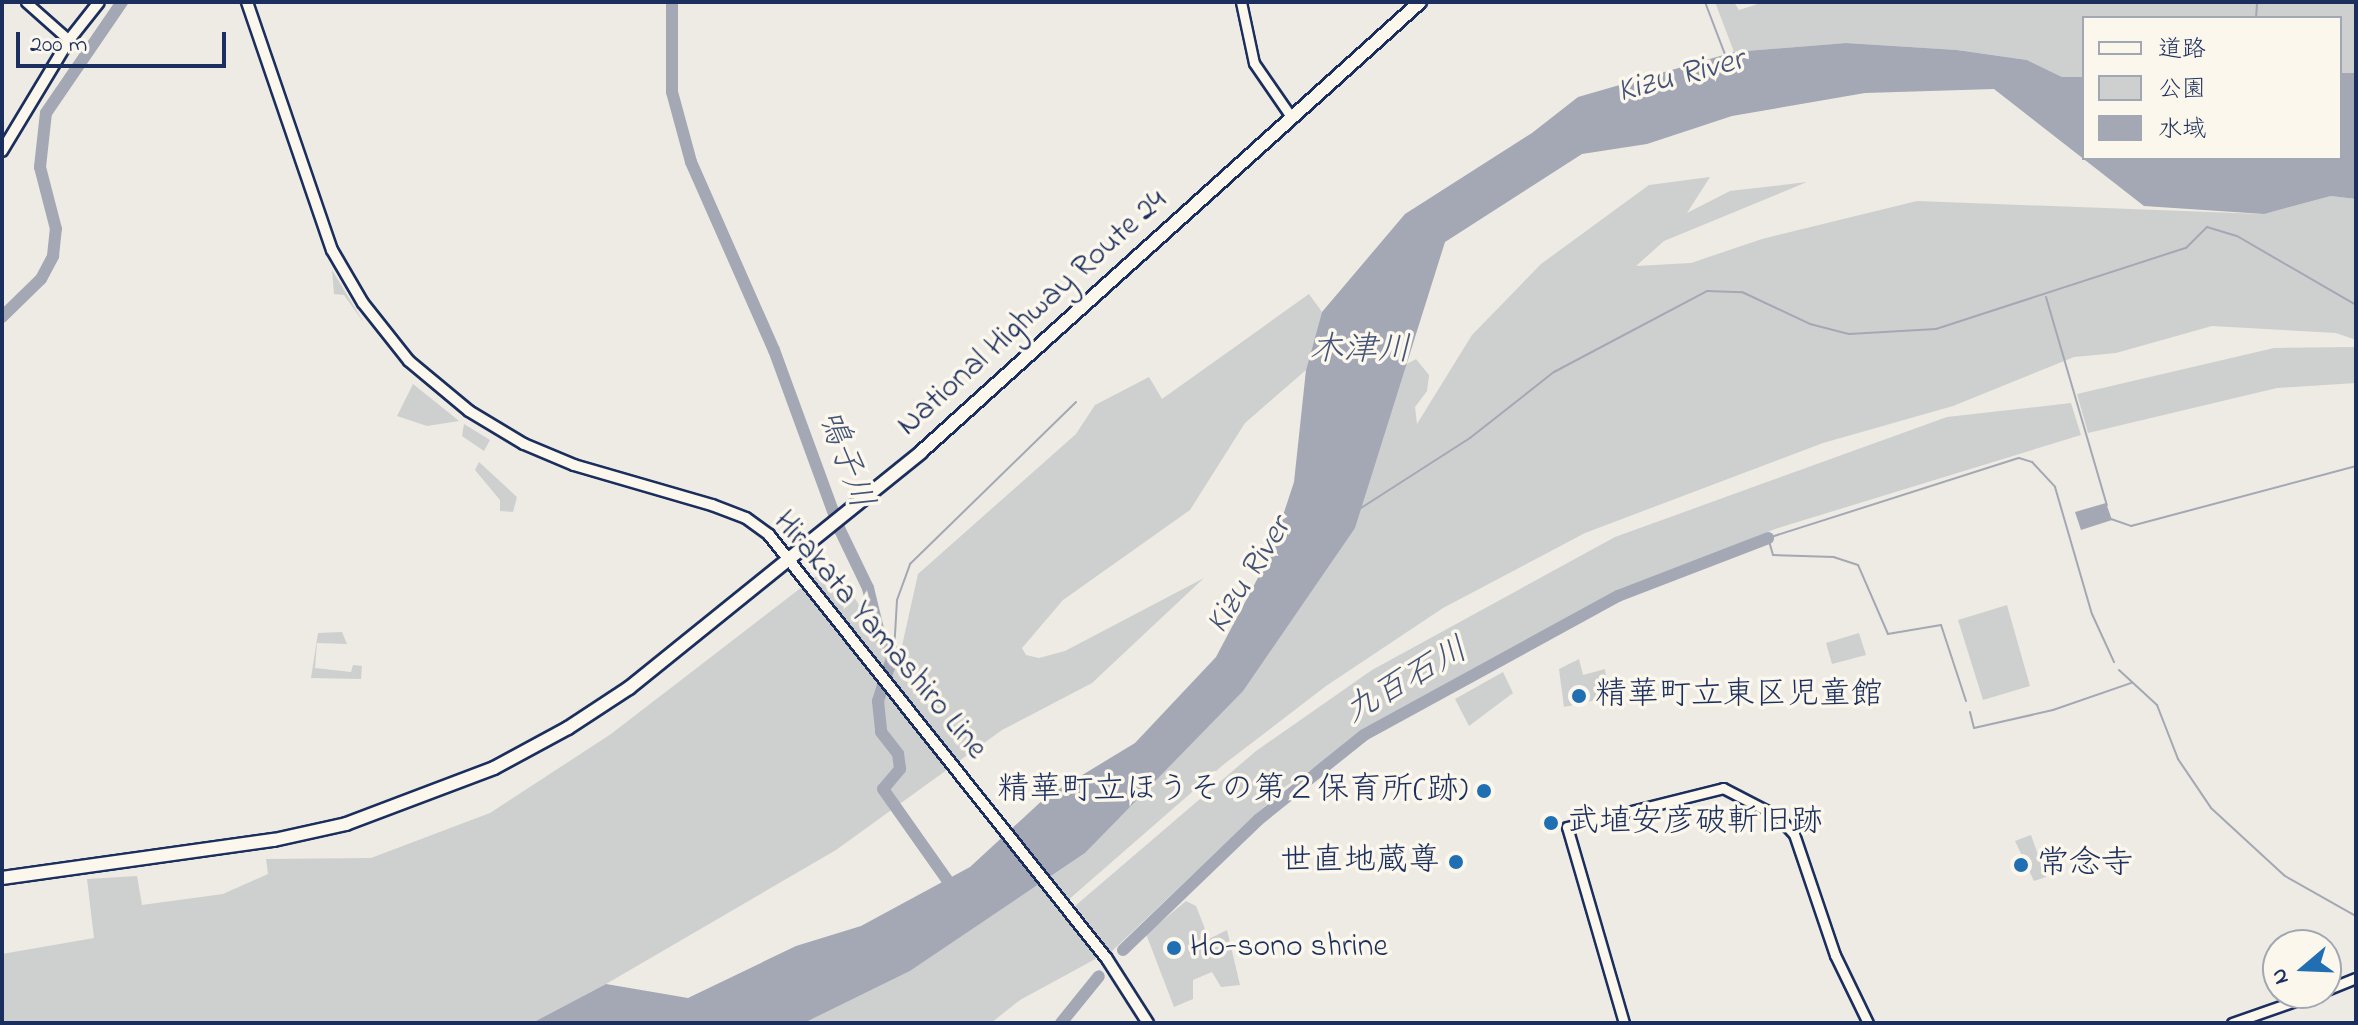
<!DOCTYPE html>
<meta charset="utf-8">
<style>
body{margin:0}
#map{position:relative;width:2358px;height:1025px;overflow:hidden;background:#eeebe4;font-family:"Indie Flower","Klee One",sans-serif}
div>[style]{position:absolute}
.green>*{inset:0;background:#cecfcf}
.water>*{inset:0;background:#a3a8b4}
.stream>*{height:2px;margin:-1px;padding:0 1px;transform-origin:1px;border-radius:1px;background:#a3a8b4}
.river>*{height:12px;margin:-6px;padding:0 6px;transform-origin:6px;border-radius:6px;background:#a3a8b4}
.roads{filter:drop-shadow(2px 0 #1b2f5e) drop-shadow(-2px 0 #1b2f5e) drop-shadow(0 2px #1b2f5e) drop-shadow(0 -2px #1b2f5e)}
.secondary>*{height:9px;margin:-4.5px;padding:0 4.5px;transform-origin:4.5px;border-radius:4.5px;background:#fbf7ec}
.primary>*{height:10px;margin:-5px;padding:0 5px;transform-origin:5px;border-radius:5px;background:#fbf7ec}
.highway>*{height:12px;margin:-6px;padding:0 6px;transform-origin:6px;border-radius:6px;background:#fbf7ec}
.dots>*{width:22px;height:22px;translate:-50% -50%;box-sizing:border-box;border:4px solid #fbf7ec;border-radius:50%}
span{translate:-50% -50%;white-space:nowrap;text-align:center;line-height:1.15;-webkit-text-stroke:7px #fbf7ec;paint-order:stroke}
.street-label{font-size:32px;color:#1b2f5e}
.poi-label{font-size:32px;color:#1b2f5e}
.left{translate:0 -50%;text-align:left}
.right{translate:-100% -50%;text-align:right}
.water-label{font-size:34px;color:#445378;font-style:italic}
.frame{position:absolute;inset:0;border:4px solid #1b2f5e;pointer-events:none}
.legend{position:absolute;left:2082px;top:16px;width:260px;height:144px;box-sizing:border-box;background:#fbf7ec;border:2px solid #a1a7b3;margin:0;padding:10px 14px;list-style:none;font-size:24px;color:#1b2f5e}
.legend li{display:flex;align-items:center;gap:16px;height:40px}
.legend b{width:40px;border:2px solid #a1a7b3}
.north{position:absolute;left:2262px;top:929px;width:80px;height:80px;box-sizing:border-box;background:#fbf7ec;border:2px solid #a1a7b3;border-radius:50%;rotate:251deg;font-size:22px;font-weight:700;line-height:32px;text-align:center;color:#1b2f5e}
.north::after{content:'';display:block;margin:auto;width:28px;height:36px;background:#1f6fb2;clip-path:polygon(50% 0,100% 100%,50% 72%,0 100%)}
.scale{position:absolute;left:16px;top:32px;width:210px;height:36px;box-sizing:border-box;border:4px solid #1b2f5e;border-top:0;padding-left:10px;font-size:24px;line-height:28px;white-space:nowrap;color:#1b2f5e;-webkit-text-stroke:6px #fbf7ec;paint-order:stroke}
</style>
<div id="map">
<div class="green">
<div style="clip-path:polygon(1715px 2px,1734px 2px,1739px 10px,1764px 2px,2356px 2px,2356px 73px,2340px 73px,2340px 18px,2084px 18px,2084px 77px,2062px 77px,2027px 60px,1957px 50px,1846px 43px,1734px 52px)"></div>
<div style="clip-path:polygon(1710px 177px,1687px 213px,1730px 191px,1807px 182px,1664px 241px,1636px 266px,1691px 263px,1762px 239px,1917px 201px,2263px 214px,2331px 196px,2356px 199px,2356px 340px,2336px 333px,2212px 326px,2116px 353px,2074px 357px,1953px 406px,1823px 443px,1585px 533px,1443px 608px,1326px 686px,1223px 765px,1059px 908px,1099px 957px,1020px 1000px,991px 1023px,804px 1023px,910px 971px,1085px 853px,1111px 825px,1137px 795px,1384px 430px,1405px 365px,1416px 359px,1429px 375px,1427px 391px,1415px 407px,1417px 424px,1472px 335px,1541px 264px,1649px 185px)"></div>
<div style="clip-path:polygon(332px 270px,364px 323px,344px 295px,334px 294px)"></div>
<div style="clip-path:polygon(1309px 294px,1322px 312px,1306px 370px,1245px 423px,1190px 510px,1063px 600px,1022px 648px,1026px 655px,1039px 658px,1065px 651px,1204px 578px,1092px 683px,1002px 730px,836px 850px,606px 984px,532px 1023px,2px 1023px,2px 954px,94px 938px,87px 879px,137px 876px,142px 905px,223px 894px,268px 874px,266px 859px,371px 858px,490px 813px,611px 734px,832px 564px,898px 664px,918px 574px,1076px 434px,1095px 405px,1149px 377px,1162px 399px)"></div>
<div style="clip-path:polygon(2356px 347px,2356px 383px,2277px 388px,2088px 433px,2077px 394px,2274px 348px)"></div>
<div style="clip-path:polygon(413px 384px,448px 412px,459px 421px,427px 426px,397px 416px)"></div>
<div style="clip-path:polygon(2071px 403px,2081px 435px,1775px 529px,1628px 588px,1393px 716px,1286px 786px,1111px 952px,1075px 906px,1256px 751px,1372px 670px,1615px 537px,1947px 417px)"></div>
<div style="clip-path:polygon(464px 424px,490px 440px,484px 451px,462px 436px)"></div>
<div style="clip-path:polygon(479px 462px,517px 497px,513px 512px,500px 511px,500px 500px,475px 470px)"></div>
<div style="clip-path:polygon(2007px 605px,2030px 686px,1983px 700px,1958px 620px)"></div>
<div style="clip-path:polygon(342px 632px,347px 644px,317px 643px,315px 668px,351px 672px,353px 665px,362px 666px,361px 679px,311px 678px,318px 633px)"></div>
<div style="clip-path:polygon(1859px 633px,1866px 655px,1832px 664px,1826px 643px)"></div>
<div style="clip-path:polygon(1579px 659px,1583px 675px,1605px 669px,1607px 686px,1600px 688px,1601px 699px,1564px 707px,1559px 669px)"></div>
<div style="clip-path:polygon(1503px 672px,1513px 693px,1469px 726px,1455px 699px)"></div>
<div style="clip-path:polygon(2031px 835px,2046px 877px,2034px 881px,2015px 841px)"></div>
<div style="clip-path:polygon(1186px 901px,1196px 906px,1209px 939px,1227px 930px,1240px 985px,1221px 987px,1212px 972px,1193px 980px,1193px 999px,1174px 1007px,1146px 934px)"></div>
</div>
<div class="water">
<div style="clip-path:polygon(1846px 43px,1957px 50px,2027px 60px,2062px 77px,2084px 77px,2084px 158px,2340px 158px,2340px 73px,2356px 73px,2356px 199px,2331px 196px,2264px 214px,2144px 206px,1994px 89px,1865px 93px,1732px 116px,1647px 144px,1582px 154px,1445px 242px,1355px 528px,1243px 691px,1085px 853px,910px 971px,804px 1023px,532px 1023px,606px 984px,688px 998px,796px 946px,861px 926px,970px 867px,1046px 797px,1135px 743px,1216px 657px,1270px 555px,1294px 482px,1306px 370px,1322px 312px,1405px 214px,1532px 133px,1578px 97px,1734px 52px)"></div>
<div style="clip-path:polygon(2106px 503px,2112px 520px,2081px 530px,2075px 512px)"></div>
</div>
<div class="stream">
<div style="left:1705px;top:2px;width:59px;rotate:69.1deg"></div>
<div style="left:2256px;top:18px;width:16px;rotate:-86deg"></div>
<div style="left:2046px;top:297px;width:217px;rotate:73.7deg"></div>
<div style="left:1361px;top:508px;width:130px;rotate:-32.7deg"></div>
<div style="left:1470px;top:438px;width:107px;rotate:-38.2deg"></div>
<div style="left:1554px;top:372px;width:173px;rotate:-27.9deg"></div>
<div style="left:1707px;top:291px;width:35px;rotate:2deg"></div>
<div style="left:1742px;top:292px;width:75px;rotate:25.2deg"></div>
<div style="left:1810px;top:324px;width:40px;rotate:14.4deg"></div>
<div style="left:1849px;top:334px;width:87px;rotate:-3.3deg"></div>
<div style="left:1936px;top:329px;width:263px;rotate:-18deg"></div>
<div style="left:2186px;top:248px;width:30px;rotate:-45deg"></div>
<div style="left:2207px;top:227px;width:31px;rotate:17deg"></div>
<div style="left:2237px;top:236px;width:138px;rotate:30.1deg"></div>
<div style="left:2111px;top:519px;width:21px;rotate:19deg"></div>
<div style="left:2131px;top:526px;width:233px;rotate:-14.9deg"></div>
<div style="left:894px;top:652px;width:52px;rotate:-86.7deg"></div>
<div style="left:897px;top:600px;width:38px;rotate:-70deg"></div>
<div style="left:910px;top:564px;width:232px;rotate:-44.3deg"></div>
<div style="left:2119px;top:670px;width:52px;rotate:42.6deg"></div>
<div style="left:2157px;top:705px;width:58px;rotate:68.7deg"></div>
<div style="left:2178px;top:759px;width:59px;rotate:56deg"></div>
<div style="left:2211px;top:808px;width:100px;rotate:42.6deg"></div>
<div style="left:2285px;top:876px;width:81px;rotate:29.4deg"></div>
<div style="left:1966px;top:701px;width:80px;rotate:-108.2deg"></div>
<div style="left:1941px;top:625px;width:54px;rotate:170.4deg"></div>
<div style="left:1888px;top:634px;width:75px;rotate:-113.5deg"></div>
<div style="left:1858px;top:565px;width:25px;rotate:-162deg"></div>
<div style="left:1834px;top:557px;width:61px;rotate:-178.1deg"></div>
<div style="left:1773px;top:555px;width:18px;rotate:-106deg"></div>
<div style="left:1768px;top:538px;width:263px;rotate:-17.7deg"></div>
<div style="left:2019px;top:458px;width:14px;rotate:17deg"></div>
<div style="left:2032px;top:462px;width:34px;rotate:47deg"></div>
<div style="left:2055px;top:487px;width:132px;rotate:73.8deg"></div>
<div style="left:2092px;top:614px;width:53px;rotate:65.4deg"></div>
<div style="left:1970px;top:712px;width:16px;rotate:76deg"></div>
<div style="left:1974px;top:728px;width:81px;rotate:-12.8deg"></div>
<div style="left:2053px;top:710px;width:83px;rotate:-19.1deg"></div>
</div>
<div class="river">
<div style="left:672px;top:2px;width:90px;rotate:90deg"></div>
<div style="left:672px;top:92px;width:73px;rotate:74.8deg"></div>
<div style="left:691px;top:162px;width:206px;rotate:66.2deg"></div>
<div style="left:774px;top:350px;width:189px;rotate:69.9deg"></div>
<div style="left:839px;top:528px;width:67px;rotate:64.2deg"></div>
<div style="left:868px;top:588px;width:50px;rotate:76.2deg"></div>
<div style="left:880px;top:637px;width:21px;rotate:47deg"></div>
<div style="left:894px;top:652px;width:52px;rotate:108.1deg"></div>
<div style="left:878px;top:701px;width:31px;rotate:84deg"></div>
<div style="left:881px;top:732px;width:28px;rotate:52deg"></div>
<div style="left:898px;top:754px;width:15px;rotate:82deg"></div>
<div style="left:900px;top:769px;width:26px;rotate:130deg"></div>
<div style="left:883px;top:789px;width:128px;rotate:54.8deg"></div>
<div style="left:2px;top:317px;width:54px;rotate:-44.3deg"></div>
<div style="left:41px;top:279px;width:26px;rotate:-62deg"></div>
<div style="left:53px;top:256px;width:27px;rotate:-84deg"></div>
<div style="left:56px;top:229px;width:64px;rotate:-104.5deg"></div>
<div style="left:40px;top:167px;width:54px;rotate:-83.7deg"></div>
<div style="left:46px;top:113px;width:135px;rotate:-55.6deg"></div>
<div style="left:1123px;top:950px;width:187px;rotate:-43.9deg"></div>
<div style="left:1258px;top:820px;width:136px;rotate:-38.7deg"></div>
<div style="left:1364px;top:735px;width:290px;rotate:-28.7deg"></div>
<div style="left:1618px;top:596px;width:161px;rotate:-21.1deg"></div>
<div style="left:1061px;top:1023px;width:60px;rotate:-51deg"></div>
</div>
<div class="roads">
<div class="secondary">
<div style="left:26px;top:2px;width:57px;rotate:41.5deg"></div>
<div style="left:1241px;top:2px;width:62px;rotate:78deg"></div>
<div style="left:1254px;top:63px;width:67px;rotate:55.4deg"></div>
<div style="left:2326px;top:990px;width:32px;rotate:-22deg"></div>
<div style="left:1624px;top:1023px;width:204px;rotate:-106.2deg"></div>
<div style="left:1567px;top:827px;width:161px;rotate:-14deg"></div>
<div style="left:1723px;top:788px;width:61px;rotate:27.4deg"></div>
<div style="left:1777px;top:816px;width:25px;rotate:47deg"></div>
<div style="left:1794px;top:834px;width:128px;rotate:71.3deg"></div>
<div style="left:1835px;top:955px;width:76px;rotate:64.1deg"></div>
<div style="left:2232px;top:1023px;width:91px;rotate:-19.2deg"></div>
</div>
<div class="primary">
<div style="left:247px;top:2px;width:262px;rotate:71.1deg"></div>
<div style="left:332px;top:250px;width:61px;rotate:59.7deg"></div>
<div style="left:363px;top:303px;width:74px;rotate:51.6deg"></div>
<div style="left:409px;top:361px;width:78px;rotate:39.8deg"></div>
<div style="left:469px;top:411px;width:64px;rotate:31deg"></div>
<div style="left:524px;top:444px;width:54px;rotate:22.8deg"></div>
<div style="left:574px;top:465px;width:144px;rotate:16.2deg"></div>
<div style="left:712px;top:505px;width:36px;rotate:21deg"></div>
<div style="left:746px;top:518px;width:29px;rotate:36deg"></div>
<div style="left:769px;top:535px;width:542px;rotate:51.44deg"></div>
<div style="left:1107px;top:959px;width:76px;rotate:57.4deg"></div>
<div style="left:2px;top:151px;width:130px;rotate:-58.9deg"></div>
<div style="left:69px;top:40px;width:48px;rotate:-51.7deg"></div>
</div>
<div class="highway">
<div style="left:2px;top:878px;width:275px;rotate:-8deg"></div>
<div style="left:274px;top:840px;width:74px;rotate:-12.5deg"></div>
<div style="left:346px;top:824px;width:158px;rotate:-20.7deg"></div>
<div style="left:494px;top:768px;width:84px;rotate:-28.4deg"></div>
<div style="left:568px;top:728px;width:73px;rotate:-33.3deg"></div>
<div style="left:629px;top:688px;width:375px;rotate:-38.9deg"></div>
<div style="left:921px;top:452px;width:672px;rotate:-42.04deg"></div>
</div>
</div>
<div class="dots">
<div style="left:1579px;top:696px;background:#1f6fb2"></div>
<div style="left:1484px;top:791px;background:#1f6fb2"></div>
<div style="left:1551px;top:823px;background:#1f6fb2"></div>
<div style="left:1456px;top:862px;background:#1f6fb2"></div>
<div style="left:2021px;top:865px;background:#1f6fb2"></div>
<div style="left:1174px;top:948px;background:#1f6fb2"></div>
</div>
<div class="street-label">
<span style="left:1033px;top:314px;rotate:-42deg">National Highway Route 24</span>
<span style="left:879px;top:636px;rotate:50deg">Hirakata Yamashiro Line</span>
</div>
<div class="poi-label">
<span class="left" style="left:1595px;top:696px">精華町立東区児童館</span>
<span class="right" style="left:1468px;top:791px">精華町立ほうその第２保育所(跡)</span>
<span class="left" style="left:1567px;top:823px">武埴安彦破斬旧跡</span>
<span class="right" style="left:1440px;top:862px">世直地蔵尊</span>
<span class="left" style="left:2037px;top:865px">常念寺</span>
<span class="left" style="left:1190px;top:948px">Ho-sono shrine</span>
</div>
<div class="water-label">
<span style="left:1681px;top:77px;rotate:-15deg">Kizu River</span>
<span style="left:1360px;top:352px">木津川</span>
<span style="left:844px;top:460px;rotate:70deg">鳴子川</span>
<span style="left:1250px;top:576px;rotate:-58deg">Kizu River</span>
<span style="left:1407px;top:682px;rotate:-30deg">九百石川</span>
</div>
<div class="frame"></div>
<ul class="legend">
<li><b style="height:10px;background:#fbf7ec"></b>道路</li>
<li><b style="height:22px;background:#cecfcf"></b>公園</li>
<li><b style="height:22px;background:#a3a8b4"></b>水域</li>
</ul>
<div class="north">N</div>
<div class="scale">200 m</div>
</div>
